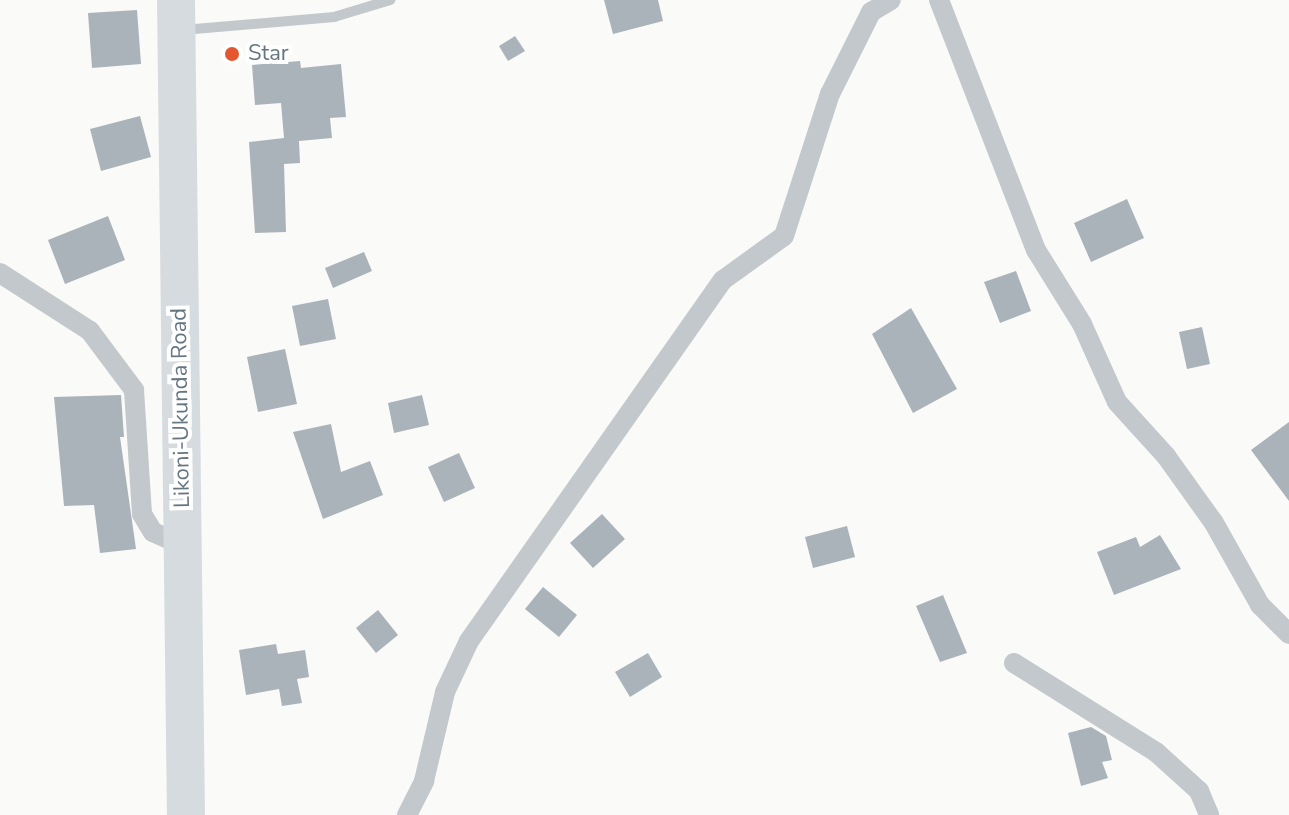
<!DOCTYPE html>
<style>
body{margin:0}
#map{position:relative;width:1289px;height:815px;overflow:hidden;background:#fafaf8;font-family:"Nunito Sans",sans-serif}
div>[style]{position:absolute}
.building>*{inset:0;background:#aab3b9}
.lane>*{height:10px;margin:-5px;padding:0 5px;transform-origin:5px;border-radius:5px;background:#c3c8cc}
.street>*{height:20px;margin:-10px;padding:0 10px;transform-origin:10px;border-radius:10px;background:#c3c8cc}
.highway>*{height:38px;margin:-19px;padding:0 19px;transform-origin:19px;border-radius:19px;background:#d6dbdf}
.dots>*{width:22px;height:22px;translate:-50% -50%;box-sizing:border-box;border:4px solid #fff;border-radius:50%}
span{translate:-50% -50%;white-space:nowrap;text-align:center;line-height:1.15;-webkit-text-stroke:8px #fff;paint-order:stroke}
.poi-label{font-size:22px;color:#657683}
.left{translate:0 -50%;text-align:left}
.street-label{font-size:22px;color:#657683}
</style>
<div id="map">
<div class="building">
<div style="clip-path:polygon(604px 0,658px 0,663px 21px,613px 34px)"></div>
<div style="clip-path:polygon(137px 10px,141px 64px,92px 68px,88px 13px)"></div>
<div style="clip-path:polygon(515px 36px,525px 51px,508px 61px,499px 46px)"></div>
<div style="clip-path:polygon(300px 61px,301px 68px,341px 64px,346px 117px,330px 118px,332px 138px,299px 141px,300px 163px,284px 164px,286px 232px,255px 233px,249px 142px,284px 138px,281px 103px,255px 105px,252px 65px)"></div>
<div style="clip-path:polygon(140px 116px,151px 157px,101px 171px,90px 129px)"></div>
<div style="clip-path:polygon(1127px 199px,1144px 238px,1091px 262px,1074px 223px)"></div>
<div style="clip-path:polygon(108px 216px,125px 260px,65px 284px,48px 240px)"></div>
<div style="clip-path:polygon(364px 252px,372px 271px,333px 288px,325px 268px)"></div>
<div style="clip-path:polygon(1016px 271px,1031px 311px,1000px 323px,984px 282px)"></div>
<div style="clip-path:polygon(328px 299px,336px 339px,300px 346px,292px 306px)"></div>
<div style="clip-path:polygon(911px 308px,957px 389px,913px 413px,872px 334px)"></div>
<div style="clip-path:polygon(1202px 327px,1210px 364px,1187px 369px,1179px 332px)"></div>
<div style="clip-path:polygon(285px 349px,297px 404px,258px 412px,247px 357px)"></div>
<div style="clip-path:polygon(121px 395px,124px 437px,120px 437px,136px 549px,100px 553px,94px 505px,64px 506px,54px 397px)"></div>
<div style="clip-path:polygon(422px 395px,429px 425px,394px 433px,388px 403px)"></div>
<div style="clip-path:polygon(1289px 422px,1289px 501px,1251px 450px)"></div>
<div style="clip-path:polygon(331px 424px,341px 472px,370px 461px,383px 495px,323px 519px,293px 432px)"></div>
<div style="clip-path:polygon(459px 453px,475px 488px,444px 502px,428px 467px)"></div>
<div style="clip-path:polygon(602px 514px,625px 539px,593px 568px,570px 543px)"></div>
<div style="clip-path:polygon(847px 526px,855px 557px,813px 568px,805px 537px)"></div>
<div style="clip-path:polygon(1160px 535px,1181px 569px,1114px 595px,1097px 552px,1136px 537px,1140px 547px)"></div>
<div style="clip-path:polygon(543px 587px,577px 615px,559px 637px,525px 609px)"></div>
<div style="clip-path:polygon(943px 595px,967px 653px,940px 662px,916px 606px)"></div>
<div style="clip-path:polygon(378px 610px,398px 635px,376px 653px,356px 628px)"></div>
<div style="clip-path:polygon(276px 644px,278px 654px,305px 650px,309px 677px,297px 679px,302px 703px,282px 706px,279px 689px,246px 695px,239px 650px)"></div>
<div style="clip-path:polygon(648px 653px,662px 677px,630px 697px,615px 672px)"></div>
<div style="clip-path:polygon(1091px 727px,1106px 736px,1112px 760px,1102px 762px,1108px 778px,1081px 786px,1068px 733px)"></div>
</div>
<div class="lane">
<div style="left:183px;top:30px;width:152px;rotate:-4.9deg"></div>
<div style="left:334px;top:17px;width:59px;rotate:-16.9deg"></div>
</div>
<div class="street">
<div style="left:939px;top:0;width:268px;rotate:68.8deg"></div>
<div style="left:1036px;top:250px;width:87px;rotate:58.1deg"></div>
<div style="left:1082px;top:324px;width:85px;rotate:65.8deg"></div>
<div style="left:1117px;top:402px;width:73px;rotate:47.8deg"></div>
<div style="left:1166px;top:456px;width:82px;rotate:54.4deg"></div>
<div style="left:1214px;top:523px;width:94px;rotate:60.7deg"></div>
<div style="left:1260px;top:605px;width:41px;rotate:45deg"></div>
<div style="left:0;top:273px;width:107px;rotate:32.8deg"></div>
<div style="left:90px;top:331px;width:74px;rotate:53.3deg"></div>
<div style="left:134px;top:390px;width:124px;rotate:86.3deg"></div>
<div style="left:142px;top:514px;width:21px;rotate:59deg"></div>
<div style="left:153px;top:532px;width:32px;rotate:24deg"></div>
<div style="left:1014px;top:663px;width:168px;rotate:32.1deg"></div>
<div style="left:1156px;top:752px;width:58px;rotate:42.2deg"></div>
<div style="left:1199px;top:791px;width:26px;rotate:67deg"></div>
<div style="left:407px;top:815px;width:38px;rotate:-63deg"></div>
<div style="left:424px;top:781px;width:91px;rotate:-76.7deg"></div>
<div style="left:445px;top:692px;width:56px;rotate:-64.8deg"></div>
<div style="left:469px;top:641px;width:441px;rotate:-54.9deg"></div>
<div style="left:723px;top:280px;width:75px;rotate:-35.8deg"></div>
<div style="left:784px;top:236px;width:149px;rotate:-72.1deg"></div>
<div style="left:830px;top:94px;width:92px;rotate:-63.4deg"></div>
<div style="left:871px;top:12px;width:23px;rotate:-31deg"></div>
</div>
<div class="highway">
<div style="left:176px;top:0;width:815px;rotate:89.3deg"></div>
</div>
<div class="dots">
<div style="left:232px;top:54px;background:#e4572e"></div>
</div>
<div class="poi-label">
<span class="left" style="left:248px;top:54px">Star</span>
</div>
<div class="street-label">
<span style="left:181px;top:408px;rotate:-91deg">Likoni-Ukunda Road</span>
</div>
</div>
